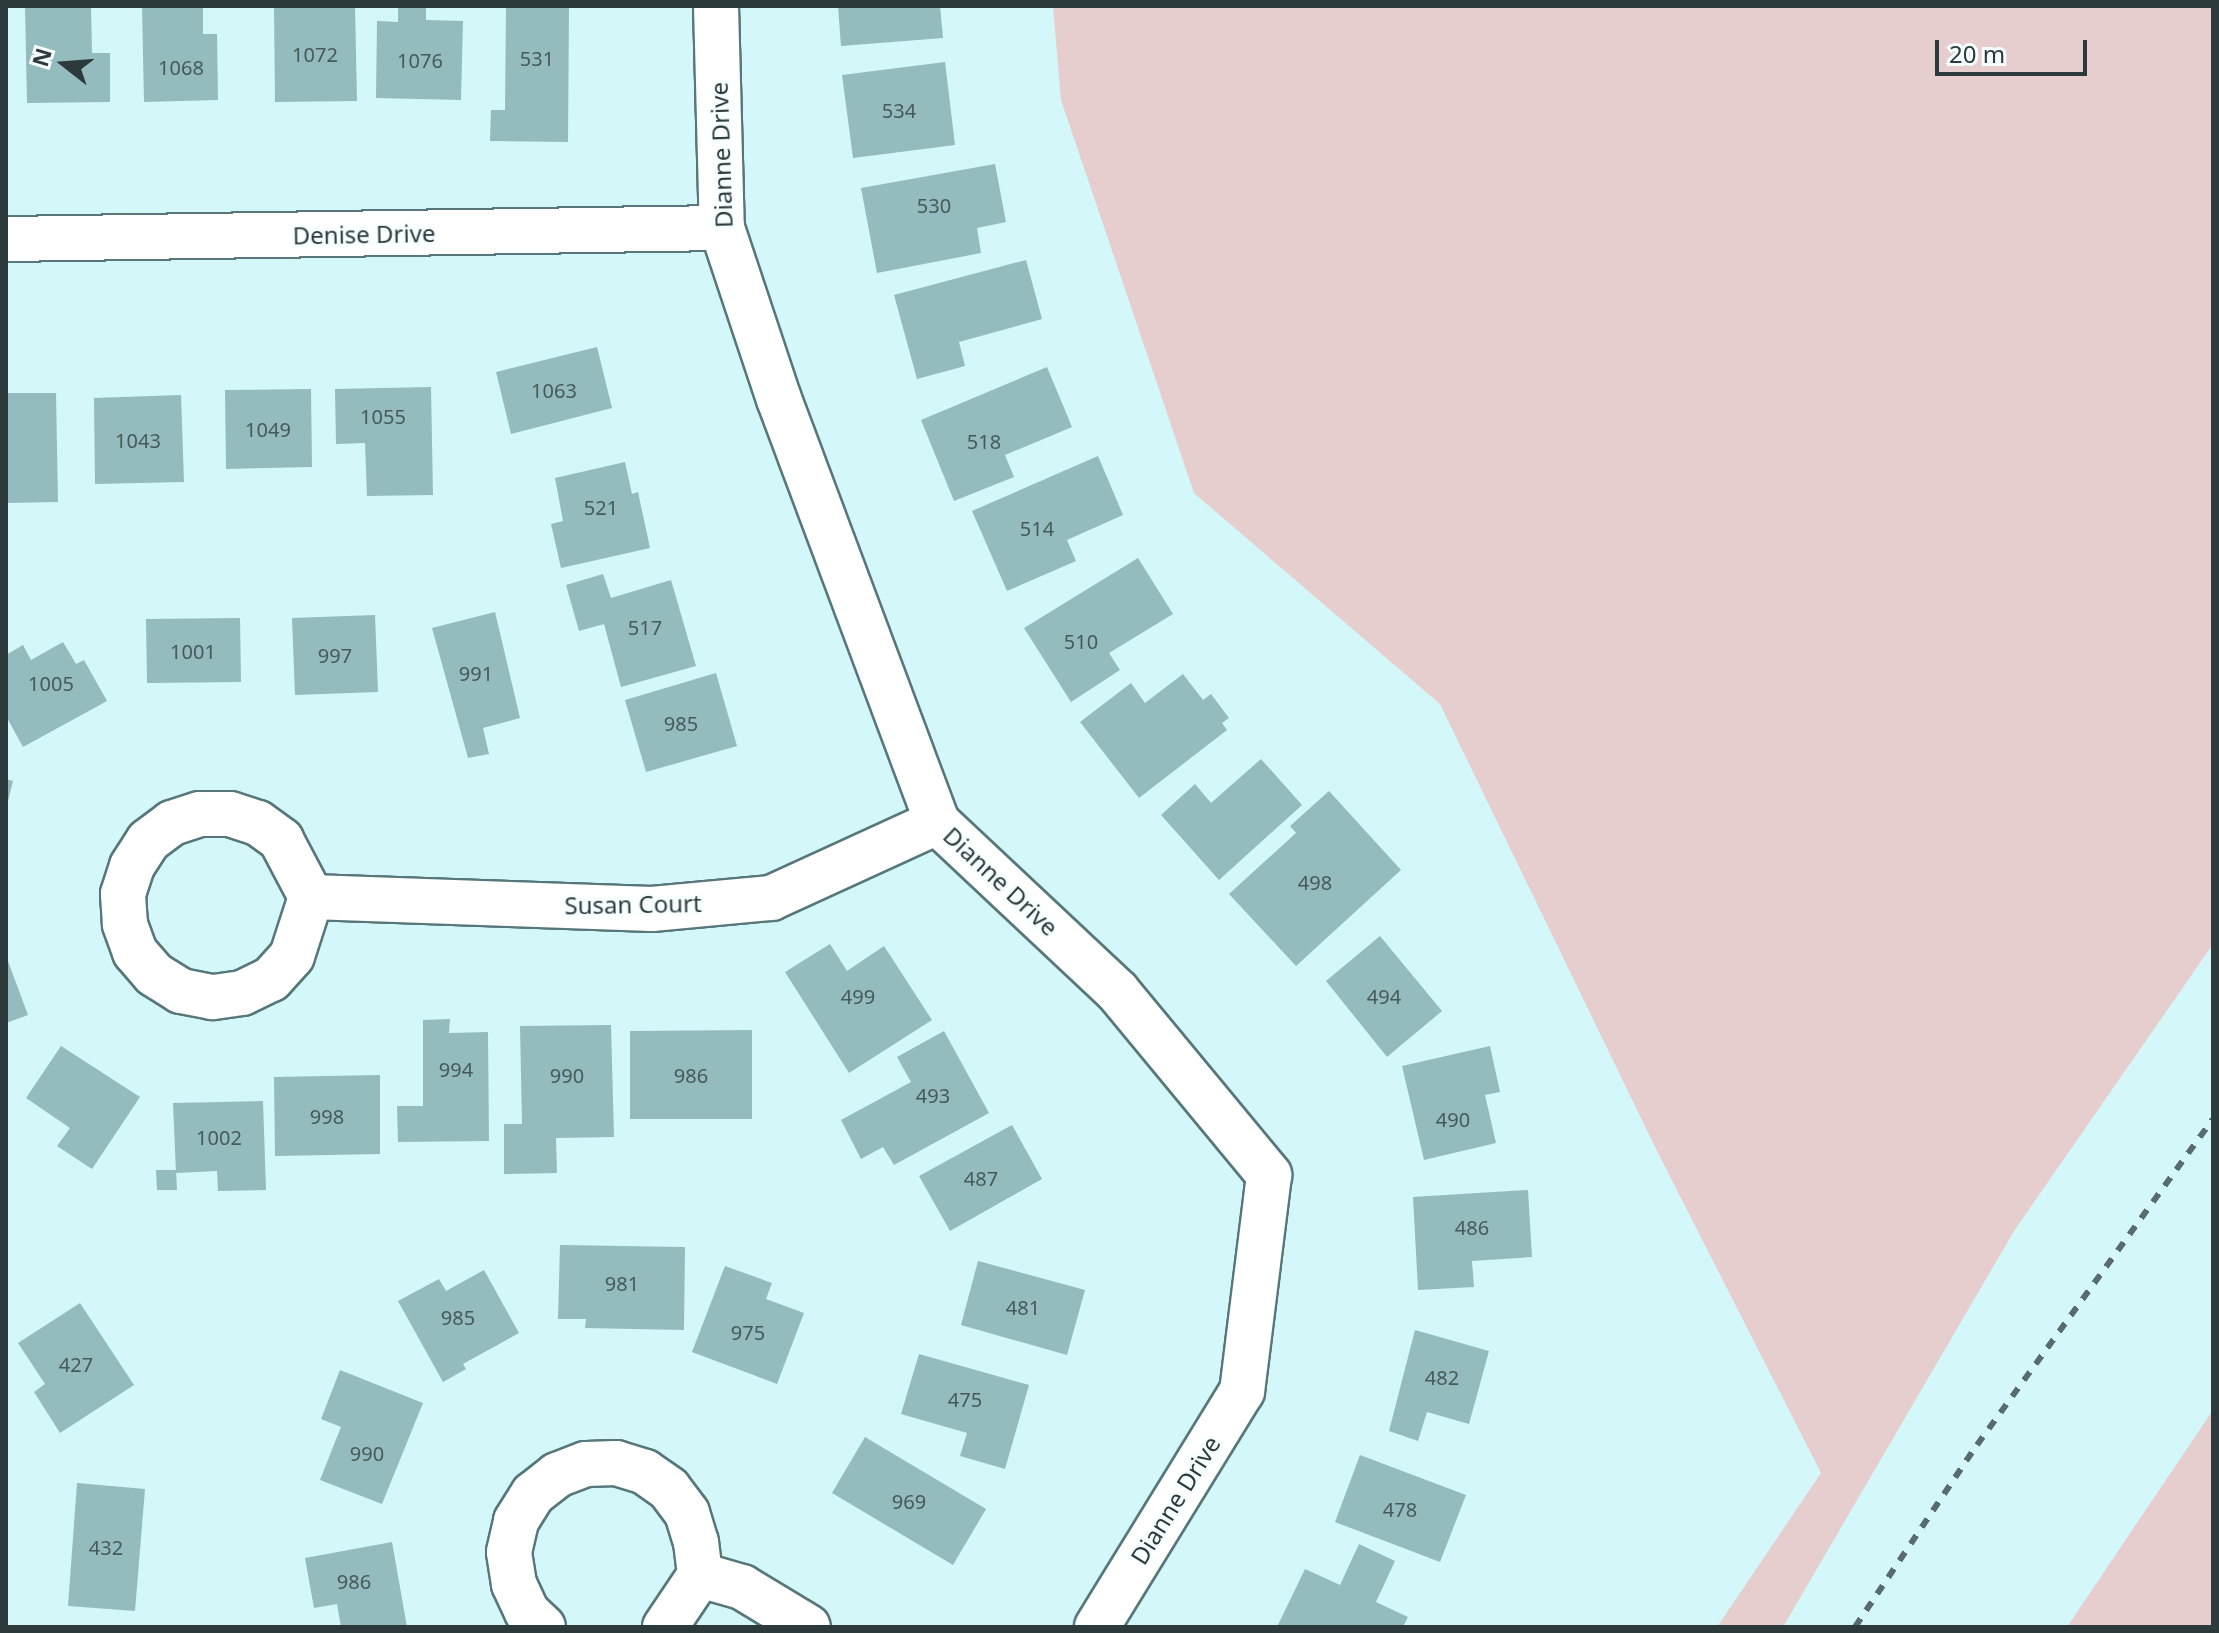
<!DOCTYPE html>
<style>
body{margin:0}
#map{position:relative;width:2219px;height:1633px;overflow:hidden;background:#d4f7fa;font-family:"Noto Sans",sans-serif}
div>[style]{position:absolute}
.green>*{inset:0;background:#e7cece}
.building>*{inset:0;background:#94bbbe}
.roads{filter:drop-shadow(2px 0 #57777a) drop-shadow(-2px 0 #57777a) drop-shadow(0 2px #57777a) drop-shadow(0 -2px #57777a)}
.minor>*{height:44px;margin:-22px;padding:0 22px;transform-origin:22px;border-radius:22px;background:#fff}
.rail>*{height:6px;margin-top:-3px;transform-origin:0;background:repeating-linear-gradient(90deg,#586b6e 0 10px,transparent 0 20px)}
span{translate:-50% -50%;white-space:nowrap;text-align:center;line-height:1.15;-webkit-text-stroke:6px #f7feff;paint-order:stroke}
.number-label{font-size:20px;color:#465a5c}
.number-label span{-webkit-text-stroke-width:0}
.street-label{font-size:24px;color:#2c3a3c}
.frame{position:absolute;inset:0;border:8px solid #2c3a3c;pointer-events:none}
.north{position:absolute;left:24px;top:24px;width:80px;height:80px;-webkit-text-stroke:6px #f7feff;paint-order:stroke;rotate:287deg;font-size:22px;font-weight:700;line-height:32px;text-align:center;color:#2c3a3c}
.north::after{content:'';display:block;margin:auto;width:28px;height:36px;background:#2c3a3c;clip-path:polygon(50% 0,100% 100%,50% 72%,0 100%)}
.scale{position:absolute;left:1935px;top:40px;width:152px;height:36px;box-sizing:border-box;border:4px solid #2c3a3c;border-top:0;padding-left:10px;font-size:24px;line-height:28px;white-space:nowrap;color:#2c3a3c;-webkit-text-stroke:6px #f7feff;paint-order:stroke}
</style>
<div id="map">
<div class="green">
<div style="clip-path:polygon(1053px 6px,2213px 6px,2213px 944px,2014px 1231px,1783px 1627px,1717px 1627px,1821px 1473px,1657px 1151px,1440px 704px,1194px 493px,1061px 100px)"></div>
<div style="clip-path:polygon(2213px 1410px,2213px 1627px,2067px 1627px)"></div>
</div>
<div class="building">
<div style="clip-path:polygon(25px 6px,91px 6px,92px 53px,110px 53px,110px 102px,27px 103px)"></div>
<div style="clip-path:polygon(142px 6px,203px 6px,203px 34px,217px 34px,218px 100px,144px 102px)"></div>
<div style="clip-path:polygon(274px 6px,355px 6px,357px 101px,275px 102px)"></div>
<div style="clip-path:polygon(398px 6px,426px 6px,426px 20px,463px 21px,461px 100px,376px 98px,377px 21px,398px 22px)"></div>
<div style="clip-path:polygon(506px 6px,569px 6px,568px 142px,490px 141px,491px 110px,505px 110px)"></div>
<div style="clip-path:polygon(838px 6px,940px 6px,943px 38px,841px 46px)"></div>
<div style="clip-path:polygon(945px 62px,955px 145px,853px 158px,842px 75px)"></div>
<div style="clip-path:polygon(995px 164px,1006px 222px,977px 228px,981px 253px,877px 273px,861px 188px)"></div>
<div style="clip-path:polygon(1026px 260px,1042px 319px,959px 342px,965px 366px,917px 379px,894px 295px)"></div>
<div style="clip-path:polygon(597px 347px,612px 408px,511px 434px,496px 372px)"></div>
<div style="clip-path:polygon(1047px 367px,1072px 427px,1005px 455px,1014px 477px,954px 501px,921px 420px)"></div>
<div style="clip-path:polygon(431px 387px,433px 495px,367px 496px,365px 443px,336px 444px,335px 389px)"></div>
<div style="clip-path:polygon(311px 389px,312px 467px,226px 469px,225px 390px)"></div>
<div style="clip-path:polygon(6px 393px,56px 393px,58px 502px,6px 503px)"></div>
<div style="clip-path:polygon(181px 395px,184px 482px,95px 484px,94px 398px)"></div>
<div style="clip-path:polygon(1098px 456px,1123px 515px,1067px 540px,1076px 561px,1007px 591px,972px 511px)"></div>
<div style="clip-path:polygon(625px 462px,632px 494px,638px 492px,650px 548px,561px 568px,551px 524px,563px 521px,555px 478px)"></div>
<div style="clip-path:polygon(1138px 558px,1173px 614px,1109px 653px,1120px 670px,1071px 702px,1024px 628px)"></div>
<div style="clip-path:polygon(603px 574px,611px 598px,671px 580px,696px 666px,621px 687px,604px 624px,579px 631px,566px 585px)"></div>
<div style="clip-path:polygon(495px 612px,520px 718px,483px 728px,489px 754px,468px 758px,432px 628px)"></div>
<div style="clip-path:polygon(375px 615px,378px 692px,295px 695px,292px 618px)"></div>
<div style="clip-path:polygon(240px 618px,241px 682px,147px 683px,146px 619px)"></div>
<div style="clip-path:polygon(63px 642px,76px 664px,84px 660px,107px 701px,23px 747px,6px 716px,6px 655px,23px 645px,31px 660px)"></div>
<div style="clip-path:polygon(716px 673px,737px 746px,646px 772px,625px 700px)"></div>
<div style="clip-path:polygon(1183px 674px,1203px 700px,1211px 694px,1229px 718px,1222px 723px,1227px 730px,1139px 798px,1080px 722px,1131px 683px,1145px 703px)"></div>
<div style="clip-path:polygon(1261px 759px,1302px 805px,1219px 880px,1161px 815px,1195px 784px,1211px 803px)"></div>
<div style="clip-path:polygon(6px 779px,13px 781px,7px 805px,6px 805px)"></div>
<div style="clip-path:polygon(1329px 791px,1401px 870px,1296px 966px,1229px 894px,1296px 833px,1290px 826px)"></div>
<div style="clip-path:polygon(1380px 936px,1442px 1011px,1387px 1057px,1326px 981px)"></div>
<div style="clip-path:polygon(830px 944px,847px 971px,884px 946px,932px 1020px,849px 1073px,785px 972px)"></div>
<div style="clip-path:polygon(6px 956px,28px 1015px,6px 1023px)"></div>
<div style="clip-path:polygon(450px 1019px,449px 1033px,488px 1032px,489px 1141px,398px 1142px,397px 1106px,423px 1106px,423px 1020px)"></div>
<div style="clip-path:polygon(611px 1025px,614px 1137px,556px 1138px,557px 1173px,504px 1174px,504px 1124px,522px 1124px,520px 1026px)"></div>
<div style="clip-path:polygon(752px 1030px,752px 1119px,630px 1119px,630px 1031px)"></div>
<div style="clip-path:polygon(944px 1031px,989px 1113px,894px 1165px,883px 1147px,861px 1159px,841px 1120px,911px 1082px,897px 1057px)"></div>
<div style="clip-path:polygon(61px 1046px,140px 1097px,92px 1169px,57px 1146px,70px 1128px,26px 1098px)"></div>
<div style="clip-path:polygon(1490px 1046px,1500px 1092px,1485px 1095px,1496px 1143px,1424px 1160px,1402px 1066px)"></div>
<div style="clip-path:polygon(380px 1075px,380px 1154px,275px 1156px,274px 1077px)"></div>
<div style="clip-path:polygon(263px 1101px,266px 1190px,218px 1191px,217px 1171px,176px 1173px,173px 1103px)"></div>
<div style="clip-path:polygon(1012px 1125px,1042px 1179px,950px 1231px,919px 1176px)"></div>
<div style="clip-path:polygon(156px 1170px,176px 1170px,177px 1190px,157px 1190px)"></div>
<div style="clip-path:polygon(1528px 1190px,1532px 1257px,1472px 1261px,1474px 1287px,1418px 1290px,1413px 1197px)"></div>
<div style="clip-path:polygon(560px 1245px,685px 1247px,684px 1330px,585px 1328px,586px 1319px,558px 1319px)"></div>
<div style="clip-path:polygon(978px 1261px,1085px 1290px,1067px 1355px,961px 1325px)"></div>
<div style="clip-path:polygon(725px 1266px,772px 1283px,766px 1299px,804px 1313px,777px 1384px,692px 1352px)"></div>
<div style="clip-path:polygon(484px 1270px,519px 1333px,463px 1364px,466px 1369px,443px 1382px,398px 1301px,439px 1279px,446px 1291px)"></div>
<div style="clip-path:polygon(80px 1303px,134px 1385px,60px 1433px,34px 1392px,45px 1384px,18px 1343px)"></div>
<div style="clip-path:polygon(1415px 1330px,1489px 1351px,1469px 1424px,1427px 1412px,1418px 1441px,1389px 1431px)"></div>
<div style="clip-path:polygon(919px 1354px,1029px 1385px,1005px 1469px,960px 1456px,967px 1433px,901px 1414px)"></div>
<div style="clip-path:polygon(340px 1370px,423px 1403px,382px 1504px,320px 1480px,341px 1427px,321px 1419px)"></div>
<div style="clip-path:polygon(865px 1437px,986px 1509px,953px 1565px,832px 1493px)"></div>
<div style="clip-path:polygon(1360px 1455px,1466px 1495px,1440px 1562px,1335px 1522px)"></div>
<div style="clip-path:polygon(77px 1483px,145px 1489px,135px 1611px,68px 1606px)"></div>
<div style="clip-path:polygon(392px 1542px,407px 1627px,341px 1627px,337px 1604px,314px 1608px,305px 1558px)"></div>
<div style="clip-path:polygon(1359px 1544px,1395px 1561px,1376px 1602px,1408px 1617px,1403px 1627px,1277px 1627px,1305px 1569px,1340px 1585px)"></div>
</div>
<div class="roads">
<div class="minor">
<div style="left:716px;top:6px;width:222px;rotate:88.5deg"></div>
<div style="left:722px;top:228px;width:180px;rotate:71.6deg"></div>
<div style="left:779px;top:399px;width:452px;rotate:69.5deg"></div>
<div style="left:937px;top:822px;width:247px;rotate:43.2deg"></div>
<div style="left:1117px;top:991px;width:239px;rotate:50.4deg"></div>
<div style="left:1269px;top:1175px;width:218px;rotate:97.1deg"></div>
<div style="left:1242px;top:1391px;width:277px;rotate:121.6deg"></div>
<div style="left:6px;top:239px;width:716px;rotate:-0.88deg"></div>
<div style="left:311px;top:897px;width:62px;rotate:107.9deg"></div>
<div style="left:292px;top:956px;width:31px;rotate:132deg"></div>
<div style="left:271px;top:979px;width:32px;rotate:154deg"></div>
<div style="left:242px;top:993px;width:30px;rotate:172deg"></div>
<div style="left:212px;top:997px;width:32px;rotate:-169deg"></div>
<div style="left:181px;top:991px;width:32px;rotate:-148deg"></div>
<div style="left:154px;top:974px;width:29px;rotate:-131deg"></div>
<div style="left:135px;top:952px;width:30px;rotate:-110deg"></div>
<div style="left:125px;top:924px;width:30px;rotate:-94deg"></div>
<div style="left:123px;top:894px;width:29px;rotate:-72deg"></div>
<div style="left:132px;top:866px;width:30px;rotate:-57deg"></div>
<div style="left:148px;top:841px;width:30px;rotate:-37deg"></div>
<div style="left:172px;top:823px;width:29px;rotate:-18deg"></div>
<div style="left:200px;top:814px;width:30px"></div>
<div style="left:230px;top:814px;width:29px;rotate:18deg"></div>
<div style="left:258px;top:823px;width:29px;rotate:36deg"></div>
<div style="left:281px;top:840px;width:64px;rotate:62.2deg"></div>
<div style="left:311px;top:897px;width:341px;rotate:2deg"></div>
<div style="left:652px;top:909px;width:120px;rotate:-5.3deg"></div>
<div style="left:771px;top:898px;width:183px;rotate:-24.6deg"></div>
<div style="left:700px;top:1575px;width:44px;rotate:15.9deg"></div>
<div style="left:742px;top:1587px;width:77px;rotate:31.2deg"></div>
<div style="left:543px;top:1627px;width:22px;rotate:-137deg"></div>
<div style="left:527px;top:1612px;width:31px;rotate:-115deg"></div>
<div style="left:514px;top:1584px;width:32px;rotate:-99deg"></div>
<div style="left:509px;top:1552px;width:32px;rotate:-77deg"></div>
<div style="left:516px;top:1521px;width:32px;rotate:-58deg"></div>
<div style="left:533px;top:1494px;width:31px;rotate:-38deg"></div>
<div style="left:557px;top:1475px;width:31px;rotate:-21deg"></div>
<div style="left:586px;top:1464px;width:30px;rotate:-2deg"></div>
<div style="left:616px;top:1463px;width:30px;rotate:17deg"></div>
<div style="left:645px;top:1472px;width:29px;rotate:35deg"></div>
<div style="left:669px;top:1489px;width:30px;rotate:53deg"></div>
<div style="left:687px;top:1513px;width:30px;rotate:73deg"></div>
<div style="left:696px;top:1542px;width:33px;rotate:83deg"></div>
<div style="left:700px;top:1575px;width:63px;rotate:123.9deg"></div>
</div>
</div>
<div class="rail">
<div style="left:1855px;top:1627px;width:219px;rotate:-56.2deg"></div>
<div style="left:1977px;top:1445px;width:402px;rotate:-54.1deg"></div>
</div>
<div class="number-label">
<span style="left:315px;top:54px">1072</span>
<span style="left:537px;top:58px">531</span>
<span style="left:420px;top:60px">1076</span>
<span style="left:181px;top:67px">1068</span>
<span style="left:899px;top:110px">534</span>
<span style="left:934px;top:205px">530</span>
<span style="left:554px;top:390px">1063</span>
<span style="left:383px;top:416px">1055</span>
<span style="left:268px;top:429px">1049</span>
<span style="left:138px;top:440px">1043</span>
<span style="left:984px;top:441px">518</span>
<span style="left:601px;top:507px">521</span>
<span style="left:1037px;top:528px">514</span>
<span style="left:645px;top:627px">517</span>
<span style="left:1081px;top:641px">510</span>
<span style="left:193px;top:651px">1001</span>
<span style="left:335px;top:655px">997</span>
<span style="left:476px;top:673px">991</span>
<span style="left:51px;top:683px">1005</span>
<span style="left:681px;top:723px">985</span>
<span style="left:1315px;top:882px">498</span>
<span style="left:858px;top:996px">499</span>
<span style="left:1384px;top:996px">494</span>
<span style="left:456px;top:1069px">994</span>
<span style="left:567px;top:1075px">990</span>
<span style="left:691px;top:1075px">986</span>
<span style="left:933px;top:1095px">493</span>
<span style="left:327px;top:1116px">998</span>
<span style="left:1453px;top:1119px">490</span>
<span style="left:219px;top:1137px">1002</span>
<span style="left:981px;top:1178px">487</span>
<span style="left:1472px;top:1227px">486</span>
<span style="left:622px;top:1283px">981</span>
<span style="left:1023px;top:1307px">481</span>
<span style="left:458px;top:1317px">985</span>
<span style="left:748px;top:1332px">975</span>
<span style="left:76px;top:1364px">427</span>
<span style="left:1442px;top:1377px">482</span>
<span style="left:965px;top:1399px">475</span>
<span style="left:367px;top:1453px">990</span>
<span style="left:909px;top:1501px">969</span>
<span style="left:1400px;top:1509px">478</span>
<span style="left:106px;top:1547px">432</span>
<span style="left:354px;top:1581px">986</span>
</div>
<div class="street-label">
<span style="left:721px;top:155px;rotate:-92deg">Dianne Drive</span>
<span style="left:364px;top:234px;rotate:-1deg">Denise Drive</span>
<span style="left:1001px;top:881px;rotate:43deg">Dianne Drive</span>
<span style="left:633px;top:904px;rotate:-1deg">Susan Court</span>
<span style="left:1175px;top:1500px;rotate:-58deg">Dianne Drive</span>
</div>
<div class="frame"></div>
<div class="north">N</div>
<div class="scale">20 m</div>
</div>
